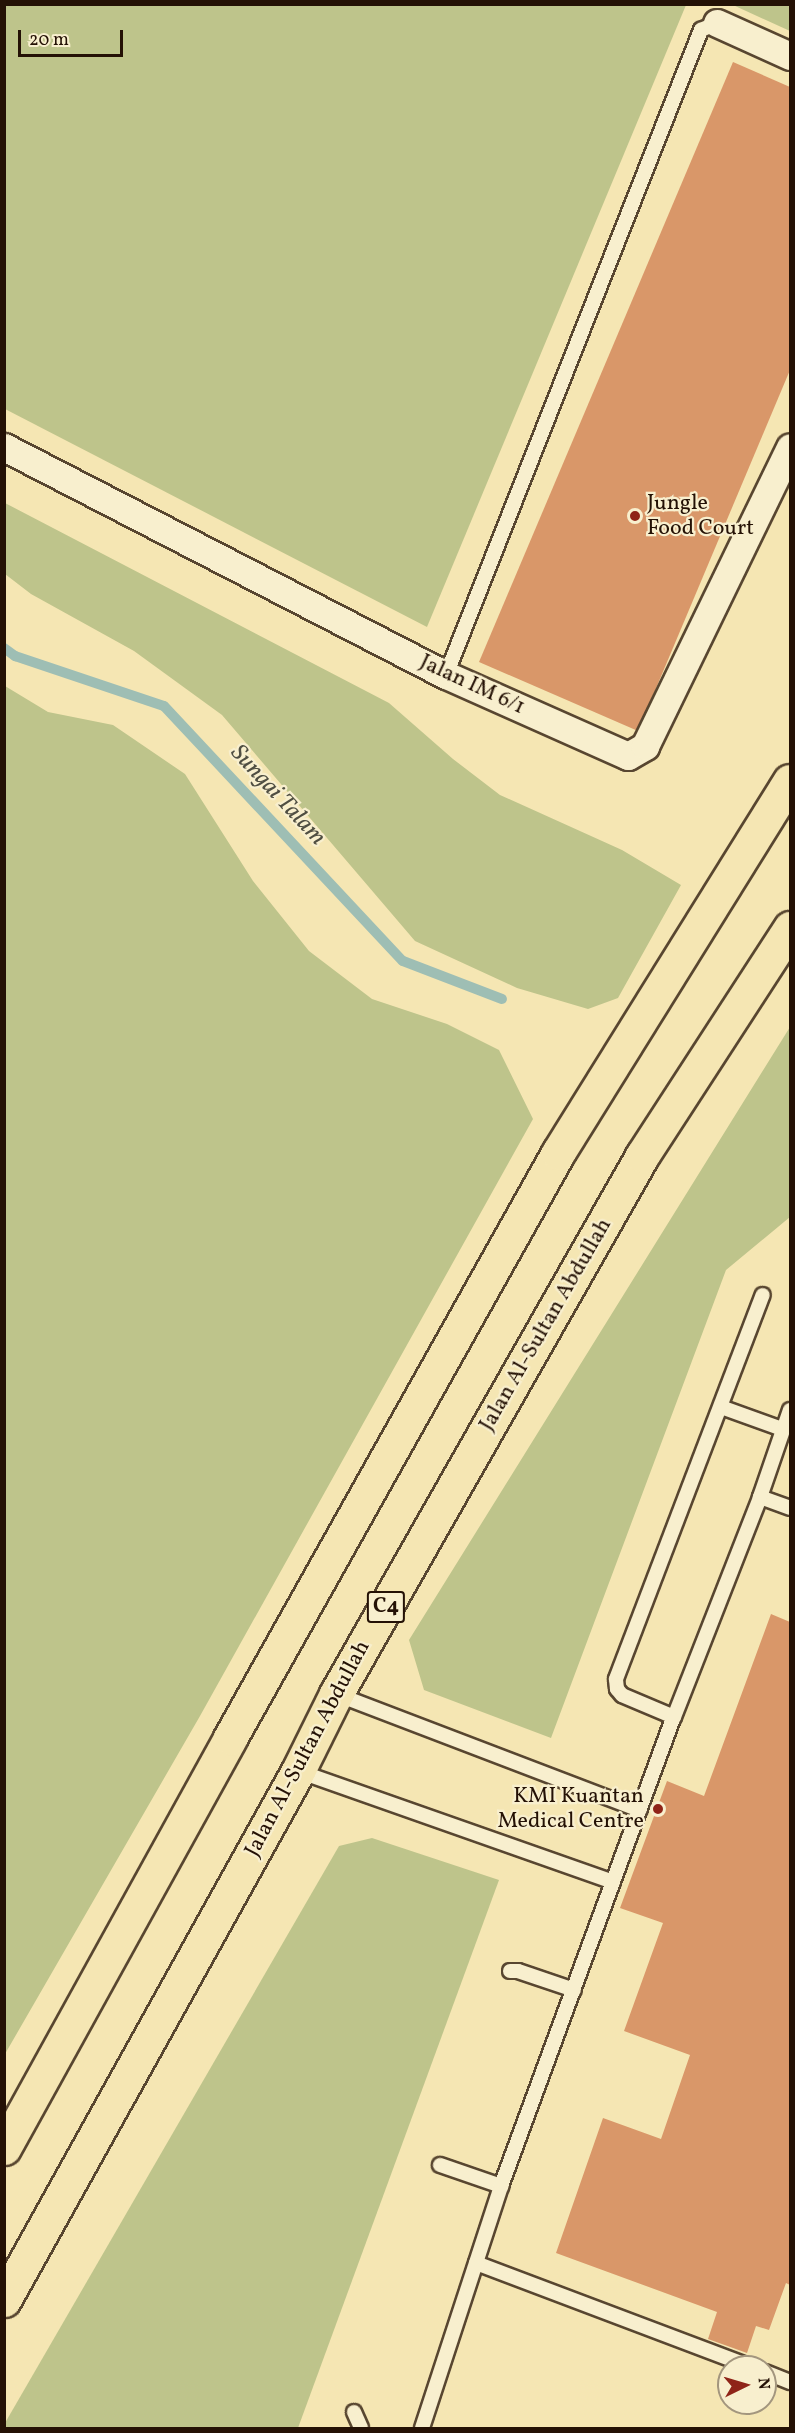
<!DOCTYPE html>
<style>
body{margin:0}
#map{position:relative;width:795px;height:2433px;overflow:hidden;background:#f5e6b3;font-family:Vollkorn,serif}
div>[style]{position:absolute}
.green>*{inset:0;background:#bec48b}
.stream>*{height:10px;margin:-5px;padding:0 5px;transform-origin:5px;border-radius:5px;background:#9ebeb4}
.building>*{inset:0;background:#d99769}
.roads{filter:drop-shadow(2px 0 #584630) drop-shadow(-2px 0 #584630) drop-shadow(0 2px #584630) drop-shadow(0 -2px #584630)}
.lane>*{height:14px;margin:-7px;padding:0 7px;transform-origin:7px;border-radius:7px;background:#f8efce}
.street>*{height:27px;margin:-13.5px;padding:0 13.5px;transform-origin:13.5px;border-radius:13.5px;background:#f8efce}
.primary>*{height:33px;margin:-16.5px;padding:0 16.5px;transform-origin:16.5px;border-radius:16.5px;background:#f5e6b3}
.dots>*{width:16px;height:16px;translate:-50% -50%;box-sizing:border-box;border:3px solid #f8efce;border-radius:50%}
span{translate:-50% -50%;white-space:nowrap;text-align:center;line-height:1.15;-webkit-text-stroke:4.5px #f8efce;paint-order:stroke}
.shield-label span{padding:2px 4px;background:#f8efce;border:2px solid;border-radius:4px;-webkit-text-stroke-width:0}
.shield-label{font-size:21px;color:#241105;font-weight:700}
.poi-label{font-size:22px;color:#241105}
.left{translate:0 -50%;text-align:left}
.right{translate:-100% -50%;text-align:right}
.street-label{font-size:22px;color:#241105}
.water-label{font-size:24px;color:#4f4e42;font-style:italic}
.frame{position:absolute;inset:0;border:6px solid #241105;pointer-events:none}
.north{position:absolute;left:717px;top:2355px;width:60px;height:60px;box-sizing:border-box;background:#f8efce;border:2px solid #a3967e;border-radius:50%;rotate:85deg;font-size:16px;font-weight:700;line-height:24px;text-align:center;color:#241105}
.north::after{content:'';display:block;margin:auto;width:21px;height:27px;background:#8f2418;clip-path:polygon(50% 0,100% 100%,50% 72%,0 100%)}
.scale{position:absolute;left:18px;top:30px;width:105px;height:27px;box-sizing:border-box;border:3px solid #241105;border-top:0;padding-left:8px;font-size:18px;line-height:21px;white-space:nowrap;color:#241105;-webkit-text-stroke:4px #f8efce;paint-order:stroke}
</style>
<div id="map">
<div class="green">
<div style="clip-path:polygon(4px 5px,686px 5px,427px 627px,5px 409px)"></div>
<div style="clip-path:polygon(733px 5px,790px 5px,790px 31px)"></div>
<div style="clip-path:polygon(5px 503px,389px 703px,453px 759px,500px 795px,622px 850px,681px 885px,618px 998px,588px 1009px,517px 988px,415px 941px,222px 715px,134px 651px,31px 594px,5px 574px)"></div>
<div style="clip-path:polygon(5px 686px,48px 712px,113px 725px,185px 774px,253px 881px,309px 951px,372px 999px,447px 1024px,499px 1050px,533px 1119px,200px 1716px,5px 2054px)"></div>
<div style="clip-path:polygon(790px 1027px,790px 1217px,726px 1270px,551px 1738px,424px 1690px,409px 1640px)"></div>
<div style="clip-path:polygon(372px 1838px,499px 1880px,298px 2428px,5px 2428px,5px 2423px,339px 1846px)"></div>
</div>
<div class="stream">
<div style="left:4px;top:648px;width:14px;rotate:36deg"></div>
<div style="left:15px;top:656px;width:157px;rotate:18.6deg"></div>
<div style="left:164px;top:706px;width:349px;rotate:46.9deg"></div>
<div style="left:403px;top:961px;width:106px;rotate:21deg"></div>
</div>
<div class="building">
<div style="clip-path:polygon(733px 62px,790px 87px,790px 370px,638px 731px,479px 662px)"></div>
<div style="clip-path:polygon(771px 1614px,790px 1622px,790px 2285px,786px 2283px,769px 2330px,756px 2326px,747px 2353px,708px 2339px,717px 2312px,556px 2253px,603px 2118px,661px 2139px,690px 2055px,624px 2031px,663px 1923px,620px 1908px,667px 1781px,704px 1796px)"></div>
</div>
<div class="roads">
<div class="lane">
<div style="left:446px;top:675px;width:694px;rotate:-68.43deg"></div>
<div style="left:701px;top:30px;width:17px;rotate:-24deg"></div>
<div style="left:721px;top:1407px;width:65px;rotate:19.8deg"></div>
<div style="left:760px;top:1497px;width:32px;rotate:20deg"></div>
<div style="left:336px;top:1694px;width:325px;rotate:20.9deg"></div>
<div style="left:674px;top:1717px;width:56px;rotate:-157.1deg"></div>
<div style="left:622px;top:1695px;width:8px;rotate:-130deg"></div>
<div style="left:617px;top:1689px;width:10px;rotate:-96deg"></div>
<div style="left:616px;top:1679px;width:411px;rotate:-69.1deg"></div>
<div style="left:298px;top:1771px;width:334px;rotate:19.4deg"></div>
<div style="left:510px;top:1971px;width:8px"></div>
<div style="left:518px;top:1971px;width:59px;rotate:18.7deg"></div>
<div style="left:440px;top:2165px;width:65px;rotate:19deg"></div>
<div style="left:476px;top:2263px;width:294px;rotate:20.7deg"></div>
<div style="left:765px;top:2372px;width:27px;rotate:22deg"></div>
<div style="left:354px;top:2412px;width:17px;rotate:66deg"></div>
<div style="left:422px;top:2428px;width:255px;rotate:-71.9deg"></div>
<div style="left:501px;top:2186px;width:500px;rotate:-69.8deg"></div>
<div style="left:674px;top:1717px;width:236px;rotate:-68.6deg"></div>
<div style="left:760px;top:1497px;width:92px;rotate:-71deg"></div>
</div>
<div class="street">
<div style="left:717px;top:23px;width:80px;rotate:24.3deg"></div>
<div style="left:4px;top:447px;width:497px;rotate:27.3deg"></div>
<div style="left:446px;top:675px;width:199px;rotate:24deg"></div>
<div style="left:628px;top:756px;width:20px;rotate:-30deg"></div>
<div style="left:645px;top:746px;width:332px;rotate:-64.1deg"></div>
</div>
<div class="primary">
<div style="left:4px;top:2148px;width:468px;rotate:-61.1deg"></div>
<div style="left:230px;top:1738px;width:671px;rotate:-60.72deg"></div>
<div style="left:558px;top:1153px;width:438px;rotate:-58.1deg"></div>
<div style="left:4px;top:2300px;width:605px;rotate:-60.94deg"></div>
<div style="left:298px;top:1771px;width:86px;rotate:-63.7deg"></div>
<div style="left:336px;top:1694px;width:619px;rotate:-60.37deg"></div>
<div style="left:642px;top:1156px;width:272px;rotate:-57deg"></div>
</div>
</div>
<div class="dots">
<div style="left:635px;top:516px;background:#8f2418"></div>
<div style="left:658px;top:1809px;background:#8f2418"></div>
</div>
<div class="shield-label">
<span style="left:386px;top:1607px">C4</span>
</div>
<div class="poi-label">
<span class="left" style="left:647px;top:516px">Jungle<br>Food Court</span>
<span class="right" style="left:644px;top:1809px">KMI Kuantan<br>Medical Centre</span>
</div>
<div class="street-label">
<span style="left:472px;top:685px;rotate:25deg">Jalan IM 6/1</span>
<span style="left:546px;top:1325px;rotate:-60deg">Jalan Al-Sultan Abdullah</span>
<span style="left:308px;top:1749px;rotate:-62deg">Jalan Al-Sultan Abdullah</span>
</div>
<div class="water-label">
<span style="left:277px;top:796px;rotate:47deg">Sungai Talam</span>
</div>
<div class="frame"></div>
<div class="north">N</div>
<div class="scale">20 m</div>
</div>
